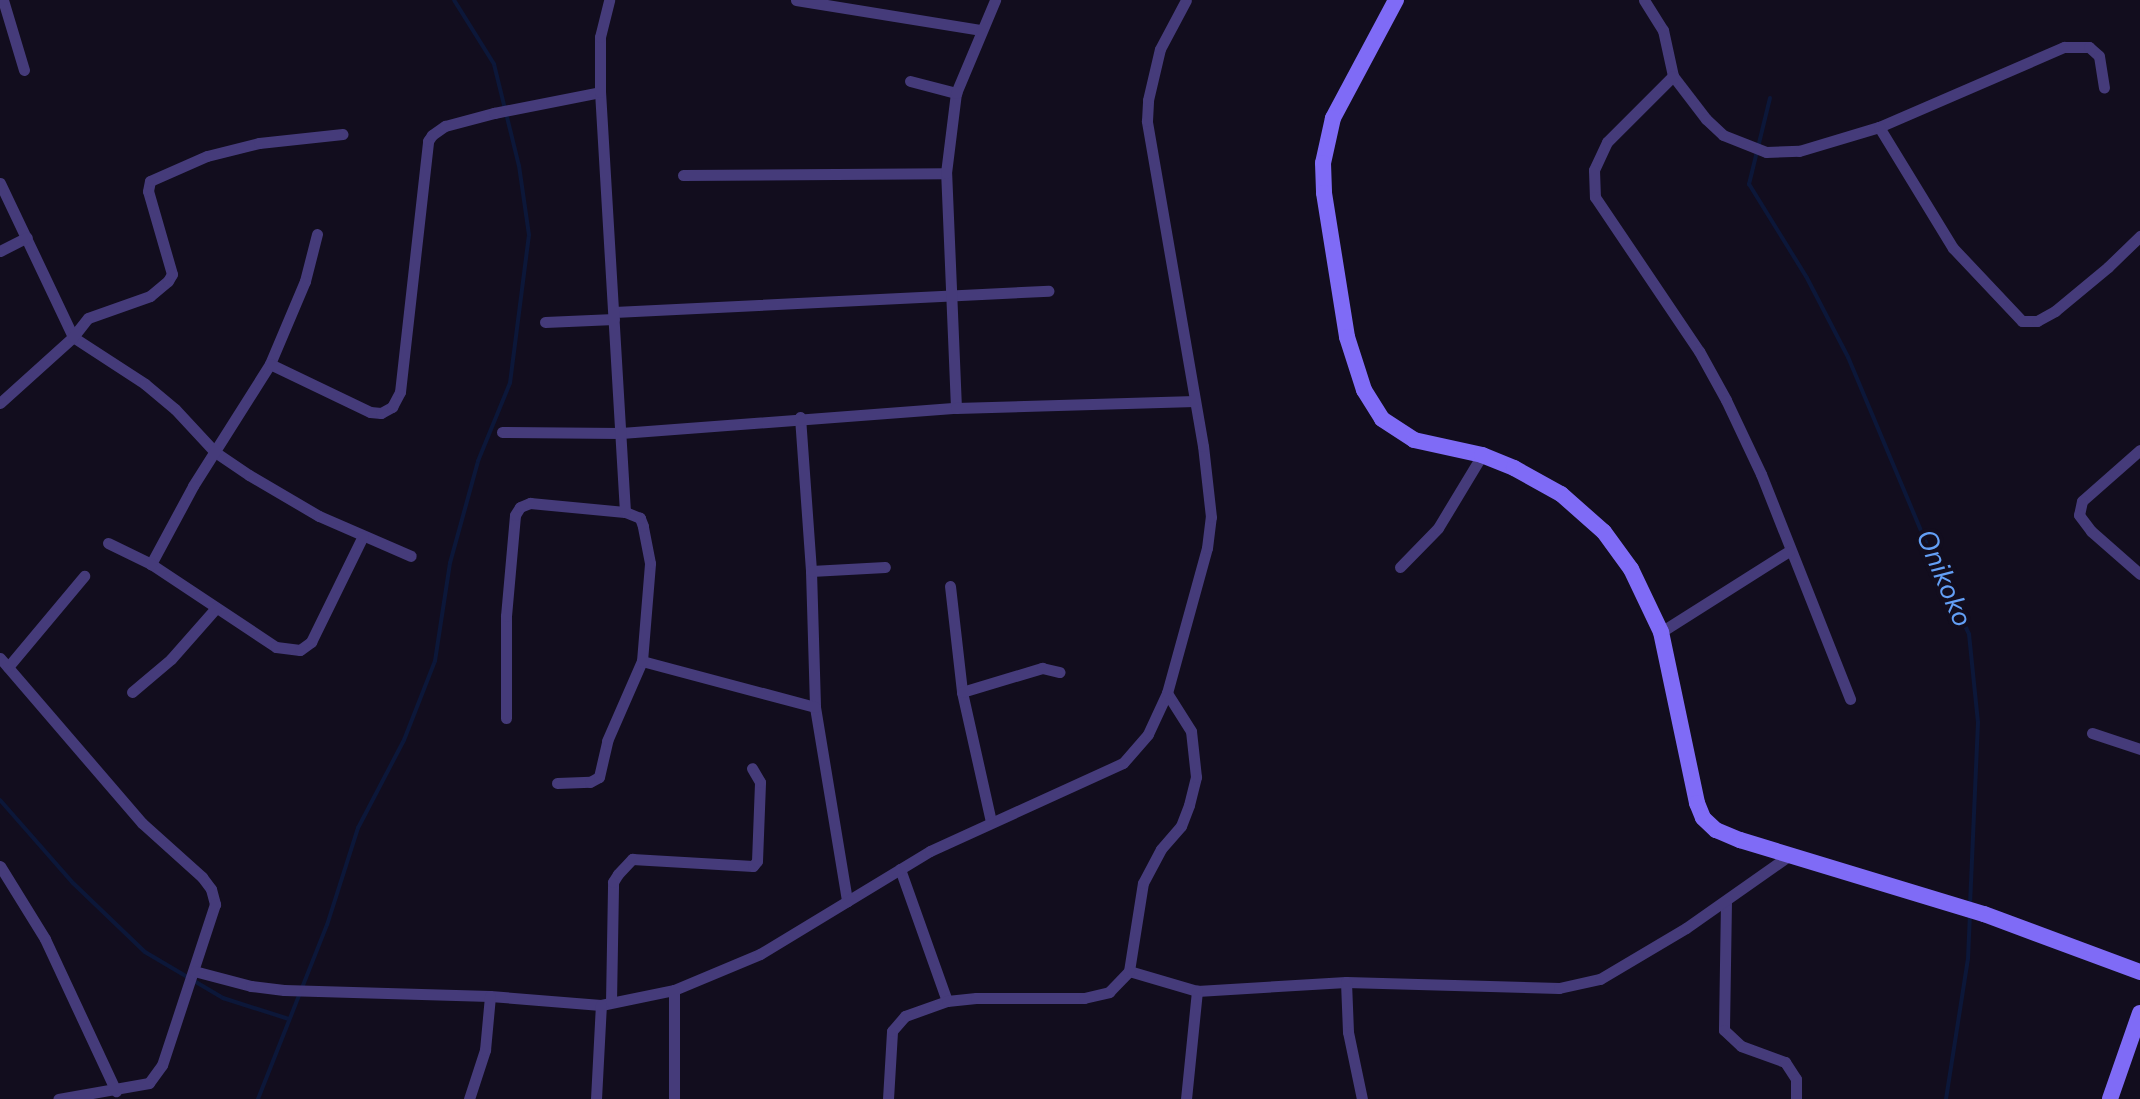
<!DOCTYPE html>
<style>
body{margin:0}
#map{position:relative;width:2140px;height:1099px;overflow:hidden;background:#120d1e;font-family:"Nunito Sans",sans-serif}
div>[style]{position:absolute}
.stream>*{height:4px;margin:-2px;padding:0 2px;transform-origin:2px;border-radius:2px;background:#0c1739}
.street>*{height:11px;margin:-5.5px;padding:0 5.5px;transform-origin:5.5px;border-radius:5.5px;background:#453b7a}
.secondary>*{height:16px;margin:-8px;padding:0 8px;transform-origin:8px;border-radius:8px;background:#7f6bf6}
span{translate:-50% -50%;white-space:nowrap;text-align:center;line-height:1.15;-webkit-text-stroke:8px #120d1e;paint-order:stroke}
.water-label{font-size:28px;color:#639ff5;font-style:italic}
</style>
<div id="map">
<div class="stream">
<div style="left:1770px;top:98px;width:89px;rotate:103.7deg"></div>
<div style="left:1749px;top:184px;width:110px;rotate:58.3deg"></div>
<div style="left:1807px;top:278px;width:89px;rotate:62.6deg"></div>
<div style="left:1848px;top:357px;width:202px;rotate:67.2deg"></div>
<div style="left:1926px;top:543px;width:101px;rotate:64.7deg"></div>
<div style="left:1969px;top:634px;width:88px;rotate:84.2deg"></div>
<div style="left:1978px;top:722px;width:183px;rotate:92.5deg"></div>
<div style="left:0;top:800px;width:111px;rotate:48.7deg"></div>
<div style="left:73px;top:883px;width:100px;rotate:43.8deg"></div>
<div style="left:145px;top:952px;width:91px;rotate:30.5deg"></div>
<div style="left:223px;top:998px;width:69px;rotate:17.7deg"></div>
<div style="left:258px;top:1099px;width:187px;rotate:-68.4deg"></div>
<div style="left:327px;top:925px;width:102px;rotate:-72.3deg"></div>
<div style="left:358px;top:828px;width:99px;rotate:-62.4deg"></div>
<div style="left:404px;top:740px;width:85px;rotate:-68.6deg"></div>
<div style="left:435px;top:661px;width:99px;rotate:-81.3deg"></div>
<div style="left:450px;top:563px;width:106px;rotate:-74.6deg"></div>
<div style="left:478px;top:461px;width:84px;rotate:-67.7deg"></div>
<div style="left:510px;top:383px;width:149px;rotate:-82.7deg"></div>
<div style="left:529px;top:235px;width:70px;rotate:-98.2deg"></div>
<div style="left:519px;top:166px;width:105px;rotate:-103.8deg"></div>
<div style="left:494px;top:64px;width:75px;rotate:-122deg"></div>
<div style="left:1946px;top:1099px;width:142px;rotate:-81.1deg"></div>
<div style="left:1968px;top:959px;width:45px;rotate:-87.5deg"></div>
</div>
<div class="street">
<div style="left:3px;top:0;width:73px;rotate:73.3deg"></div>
<div style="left:796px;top:0;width:188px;rotate:9.2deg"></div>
<div style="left:1644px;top:0;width:36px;rotate:58deg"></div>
<div style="left:1663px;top:30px;width:47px;rotate:77.7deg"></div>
<div style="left:1673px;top:76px;width:54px;rotate:52.5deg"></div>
<div style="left:1706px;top:119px;width:23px;rotate:43deg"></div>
<div style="left:1723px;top:135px;width:46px;rotate:21.6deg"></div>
<div style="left:1766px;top:152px;width:33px;rotate:-2deg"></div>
<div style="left:1799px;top:151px;width:84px;rotate:-16.7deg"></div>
<div style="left:1879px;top:127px;width:202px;rotate:-23.4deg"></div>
<div style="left:2064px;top:47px;width:25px"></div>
<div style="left:2089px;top:47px;width:13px;rotate:42deg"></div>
<div style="left:2099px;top:56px;width:32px;rotate:81deg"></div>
<div style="left:1673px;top:76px;width:93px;rotate:135deg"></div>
<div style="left:1607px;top:142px;width:31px;rotate:115deg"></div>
<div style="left:1594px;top:170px;width:27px;rotate:88deg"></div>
<div style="left:1595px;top:197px;width:186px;rotate:56deg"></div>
<div style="left:1699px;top:351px;width:56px;rotate:61.1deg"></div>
<div style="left:1726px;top:400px;width:82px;rotate:64.7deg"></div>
<div style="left:1761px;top:474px;width:242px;rotate:68.4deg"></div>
<div style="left:910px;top:81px;width:48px;rotate:14.6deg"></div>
<div style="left:1879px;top:127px;width:142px;rotate:58.6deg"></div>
<div style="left:1953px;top:248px;width:100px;rotate:46.6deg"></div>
<div style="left:2022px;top:321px;width:15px"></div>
<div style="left:2037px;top:321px;width:21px;rotate:-29deg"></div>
<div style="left:2055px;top:311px;width:69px;rotate:-39.7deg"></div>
<div style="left:2108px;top:267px;width:45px;rotate:-44.1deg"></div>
<div style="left:683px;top:175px;width:263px;rotate:-0.4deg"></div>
<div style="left:0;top:183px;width:170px;rotate:64.6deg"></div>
<div style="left:73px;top:337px;width:86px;rotate:33.1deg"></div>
<div style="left:145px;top:384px;width:39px;rotate:40deg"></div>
<div style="left:175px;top:409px;width:59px;rotate:47.1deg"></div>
<div style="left:215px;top:452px;width:41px;rotate:34.1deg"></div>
<div style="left:249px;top:475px;width:81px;rotate:30.4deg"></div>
<div style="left:319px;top:516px;width:100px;rotate:23.5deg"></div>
<div style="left:317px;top:234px;width:49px;rotate:104.3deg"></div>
<div style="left:305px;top:281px;width:90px;rotate:112.9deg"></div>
<div style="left:270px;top:364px;width:144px;rotate:122.3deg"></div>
<div style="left:193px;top:486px;width:89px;rotate:118.3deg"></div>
<div style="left:151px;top:564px;width:150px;rotate:33.6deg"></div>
<div style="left:276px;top:647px;width:24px;rotate:7deg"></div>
<div style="left:300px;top:650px;width:14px;rotate:-36deg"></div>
<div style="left:311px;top:642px;width:118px;rotate:-63.9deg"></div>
<div style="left:0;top:251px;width:30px;rotate:-27deg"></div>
<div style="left:614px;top:312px;width:435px;rotate:-2.8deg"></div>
<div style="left:545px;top:322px;width:69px;rotate:-2.5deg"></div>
<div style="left:270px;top:364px;width:111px;rotate:25.6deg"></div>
<div style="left:370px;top:412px;width:11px;rotate:5deg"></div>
<div style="left:381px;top:413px;width:13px;rotate:-29deg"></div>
<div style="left:392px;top:407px;width:17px;rotate:-62deg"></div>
<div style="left:400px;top:392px;width:253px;rotate:-83.6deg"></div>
<div style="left:428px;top:141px;width:7px;rotate:-56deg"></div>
<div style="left:432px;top:135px;width:16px;rotate:-35deg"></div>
<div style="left:445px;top:126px;width:51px;rotate:-14.9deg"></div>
<div style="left:494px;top:113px;width:108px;rotate:-11.2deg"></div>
<div style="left:0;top:403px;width:98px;rotate:-42.1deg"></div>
<div style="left:73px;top:337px;width:24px;rotate:-52deg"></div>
<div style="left:88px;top:318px;width:66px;rotate:-19.5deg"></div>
<div style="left:150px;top:296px;width:23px;rotate:-40deg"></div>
<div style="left:168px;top:281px;width:8px;rotate:-60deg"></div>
<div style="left:172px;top:274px;width:86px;rotate:-106.1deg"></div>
<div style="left:148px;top:191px;width:10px;rotate:-79deg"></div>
<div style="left:150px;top:181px;width:62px;rotate:-23.7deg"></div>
<div style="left:207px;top:156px;width:54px;rotate:-14deg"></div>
<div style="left:259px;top:143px;width:84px;rotate:-6.1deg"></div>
<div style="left:956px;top:408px;width:235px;rotate:-92.4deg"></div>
<div style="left:946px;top:173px;width:81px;rotate:-82.9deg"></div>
<div style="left:956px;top:93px;width:101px;rotate:-67.2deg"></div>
<div style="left:800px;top:417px;width:154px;rotate:85.9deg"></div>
<div style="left:811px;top:571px;width:136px;rotate:88.3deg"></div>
<div style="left:815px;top:707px;width:197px;rotate:80.6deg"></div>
<div style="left:502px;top:432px;width:119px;rotate:0.5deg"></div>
<div style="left:621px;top:433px;width:336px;rotate:-4.3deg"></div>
<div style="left:956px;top:408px;width:239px;rotate:-1.7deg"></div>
<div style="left:2140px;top:450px;width:77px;rotate:138.7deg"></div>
<div style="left:2082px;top:501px;width:14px;rotate:102deg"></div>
<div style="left:2079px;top:515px;width:20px;rotate:53deg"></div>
<div style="left:2091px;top:531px;width:65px;rotate:41.3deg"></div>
<div style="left:108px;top:543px;width:48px;rotate:26deg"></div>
<div style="left:1400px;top:567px;width:54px;rotate:-45.7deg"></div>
<div style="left:1438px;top:528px;width:85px;rotate:-58.9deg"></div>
<div style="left:811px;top:571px;width:74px;rotate:-3.1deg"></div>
<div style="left:950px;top:586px;width:107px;rotate:83.5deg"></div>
<div style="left:962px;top:692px;width:133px;rotate:77.4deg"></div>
<div style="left:1661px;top:632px;width:151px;rotate:-32.3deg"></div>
<div style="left:0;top:658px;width:218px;rotate:49.3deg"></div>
<div style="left:142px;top:823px;width:81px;rotate:42deg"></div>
<div style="left:202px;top:877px;width:15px;rotate:53deg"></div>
<div style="left:211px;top:889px;width:16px;rotate:75deg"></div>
<div style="left:215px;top:904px;width:169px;rotate:108.2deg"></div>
<div style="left:162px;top:1065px;width:22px;rotate:126deg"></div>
<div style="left:149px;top:1083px;width:92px;rotate:170deg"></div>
<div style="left:642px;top:661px;width:179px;rotate:14.9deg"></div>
<div style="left:8px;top:667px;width:119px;rotate:-50.1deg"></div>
<div style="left:132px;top:692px;width:51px;rotate:-40.2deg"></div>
<div style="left:171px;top:659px;width:68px;rotate:-48.6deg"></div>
<div style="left:962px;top:692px;width:84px;rotate:-16.7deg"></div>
<div style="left:1042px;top:668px;width:18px;rotate:13deg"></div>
<div style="left:506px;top:718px;width:102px;rotate:-90deg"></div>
<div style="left:506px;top:616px;width:101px;rotate:-84.9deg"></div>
<div style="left:515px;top:515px;width:9px;rotate:-58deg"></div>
<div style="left:520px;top:507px;width:11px;rotate:-22deg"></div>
<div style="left:530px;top:503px;width:95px;rotate:5.4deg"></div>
<div style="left:2092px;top:733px;width:51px;rotate:18.4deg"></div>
<div style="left:557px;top:783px;width:33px;rotate:-2deg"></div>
<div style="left:590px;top:782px;width:10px;rotate:-29deg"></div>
<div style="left:599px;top:777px;width:37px;rotate:-77deg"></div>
<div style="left:607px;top:741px;width:87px;rotate:-66.4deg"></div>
<div style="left:642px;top:661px;width:98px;rotate:-85.3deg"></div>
<div style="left:650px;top:563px;width:38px;rotate:-101deg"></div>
<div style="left:643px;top:526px;width:9px;rotate:-111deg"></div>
<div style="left:640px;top:518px;width:16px;rotate:-158deg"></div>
<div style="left:625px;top:512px;width:421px;rotate:-93.4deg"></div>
<div style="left:600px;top:92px;width:55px;rotate:-90deg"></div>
<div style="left:600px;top:37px;width:38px;rotate:-76deg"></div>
<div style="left:0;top:866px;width:86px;rotate:58.3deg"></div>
<div style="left:45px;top:939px;width:168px;rotate:65deg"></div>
<div style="left:900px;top:869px;width:140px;rotate:70.4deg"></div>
<div style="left:1726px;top:901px;width:129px;rotate:90.9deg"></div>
<div style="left:1724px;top:1030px;width:23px;rotate:43deg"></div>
<div style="left:1741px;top:1046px;width:47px;rotate:20deg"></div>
<div style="left:1785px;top:1062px;width:20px;rotate:57deg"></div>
<div style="left:1796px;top:1079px;width:20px;rotate:90deg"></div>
<div style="left:194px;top:971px;width:59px;rotate:14.7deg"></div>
<div style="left:251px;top:986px;width:33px;rotate:7deg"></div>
<div style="left:284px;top:990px;width:206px;rotate:1.7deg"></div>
<div style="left:490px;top:996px;width:111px;rotate:4.6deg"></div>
<div style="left:601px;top:1005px;width:75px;rotate:-11.6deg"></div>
<div style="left:674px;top:990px;width:93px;rotate:-22.7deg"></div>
<div style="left:760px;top:954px;width:199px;rotate:-31.2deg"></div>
<div style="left:930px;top:851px;width:212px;rotate:-24.5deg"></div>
<div style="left:1123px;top:763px;width:38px;rotate:-49deg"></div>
<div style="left:1148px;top:734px;width:45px;rotate:-65.1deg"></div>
<div style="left:1129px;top:971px;width:71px;rotate:16.4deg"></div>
<div style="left:1197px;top:991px;width:149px;rotate:-3.5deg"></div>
<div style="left:1346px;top:982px;width:213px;rotate:1.6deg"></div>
<div style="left:1559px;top:988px;width:42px;rotate:-12.4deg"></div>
<div style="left:1600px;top:979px;width:100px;rotate:-30.7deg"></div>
<div style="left:1686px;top:928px;width:127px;rotate:-35.1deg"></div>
<div style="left:1346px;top:982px;width:50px;rotate:87.7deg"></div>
<div style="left:1348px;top:1032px;width:68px;rotate:78.2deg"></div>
<div style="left:611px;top:1002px;width:120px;rotate:-89deg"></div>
<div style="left:613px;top:882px;width:9px;rotate:-58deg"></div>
<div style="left:618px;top:874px;width:21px;rotate:-47deg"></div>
<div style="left:632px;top:859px;width:121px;rotate:3.3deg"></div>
<div style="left:753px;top:866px;width:6px;rotate:-51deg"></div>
<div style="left:757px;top:861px;width:79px;rotate:-87.8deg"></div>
<div style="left:760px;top:782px;width:16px;rotate:-120deg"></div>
<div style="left:469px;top:1099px;width:52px;rotate:-71.9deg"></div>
<div style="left:485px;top:1050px;width:54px;rotate:-84.7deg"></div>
<div style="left:596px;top:1099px;width:94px;rotate:-87deg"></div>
<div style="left:674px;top:1099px;width:109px;rotate:-90deg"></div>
<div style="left:888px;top:1099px;width:68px;rotate:-86.6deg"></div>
<div style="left:892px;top:1031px;width:20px;rotate:-49deg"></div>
<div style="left:905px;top:1016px;width:45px;rotate:-19.7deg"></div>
<div style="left:947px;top:1001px;width:29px;rotate:-6deg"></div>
<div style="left:976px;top:998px;width:108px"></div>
<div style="left:1084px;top:998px;width:26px;rotate:-13deg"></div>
<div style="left:1109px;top:992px;width:29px;rotate:-46deg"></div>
<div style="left:1129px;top:971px;width:89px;rotate:-81deg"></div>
<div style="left:1143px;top:883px;width:38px;rotate:-62deg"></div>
<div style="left:1161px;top:849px;width:30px;rotate:-49deg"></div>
<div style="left:1181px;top:826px;width:22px;rotate:-69deg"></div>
<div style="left:1189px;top:805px;width:29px;rotate:-76deg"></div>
<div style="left:1196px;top:777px;width:46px;rotate:-96.2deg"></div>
<div style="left:1191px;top:731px;width:45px;rotate:-122.3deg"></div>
<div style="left:1167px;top:693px;width:150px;rotate:-74.6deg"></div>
<div style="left:1207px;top:548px;width:31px;rotate:-83deg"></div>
<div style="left:1211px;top:517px;width:71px;rotate:-96.4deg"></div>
<div style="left:1203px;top:446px;width:330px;rotate:-99.8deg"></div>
<div style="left:1147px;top:121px;width:21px;rotate:-87deg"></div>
<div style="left:1148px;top:100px;width:52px;rotate:-76.8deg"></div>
<div style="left:1160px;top:49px;width:55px;rotate:-62deg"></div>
<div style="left:1186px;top:1099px;width:109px;rotate:-84.2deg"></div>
</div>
<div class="secondary">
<div style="left:1396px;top:0;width:134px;rotate:118.1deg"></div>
<div style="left:1333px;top:118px;width:46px;rotate:102.5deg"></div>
<div style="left:1323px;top:163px;width:30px;rotate:88deg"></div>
<div style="left:1324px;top:193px;width:146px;rotate:80.9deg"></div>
<div style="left:1347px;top:337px;width:56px;rotate:72.2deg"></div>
<div style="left:1364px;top:390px;width:34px;rotate:58deg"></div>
<div style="left:1382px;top:419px;width:38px;rotate:33deg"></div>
<div style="left:1414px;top:440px;width:70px;rotate:12.4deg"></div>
<div style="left:1482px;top:455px;width:35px;rotate:22deg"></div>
<div style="left:1514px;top:468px;width:54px;rotate:29deg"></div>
<div style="left:1561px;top:494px;width:57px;rotate:41.5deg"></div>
<div style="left:1604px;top:532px;width:46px;rotate:53.9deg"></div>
<div style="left:1631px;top:569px;width:70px;rotate:64.5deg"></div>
<div style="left:1661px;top:632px;width:175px;rotate:78.1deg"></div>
<div style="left:1697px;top:803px;width:16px;rotate:68deg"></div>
<div style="left:1703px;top:818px;width:18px;rotate:43deg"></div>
<div style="left:1716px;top:830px;width:26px;rotate:23deg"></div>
<div style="left:1740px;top:840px;width:255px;rotate:16.9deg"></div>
<div style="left:1984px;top:914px;width:166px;rotate:20.4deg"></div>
<div style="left:2110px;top:1099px;width:91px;rotate:-70.8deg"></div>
</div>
<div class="water-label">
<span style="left:1944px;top:578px;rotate:67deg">Onikoko</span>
</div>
</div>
